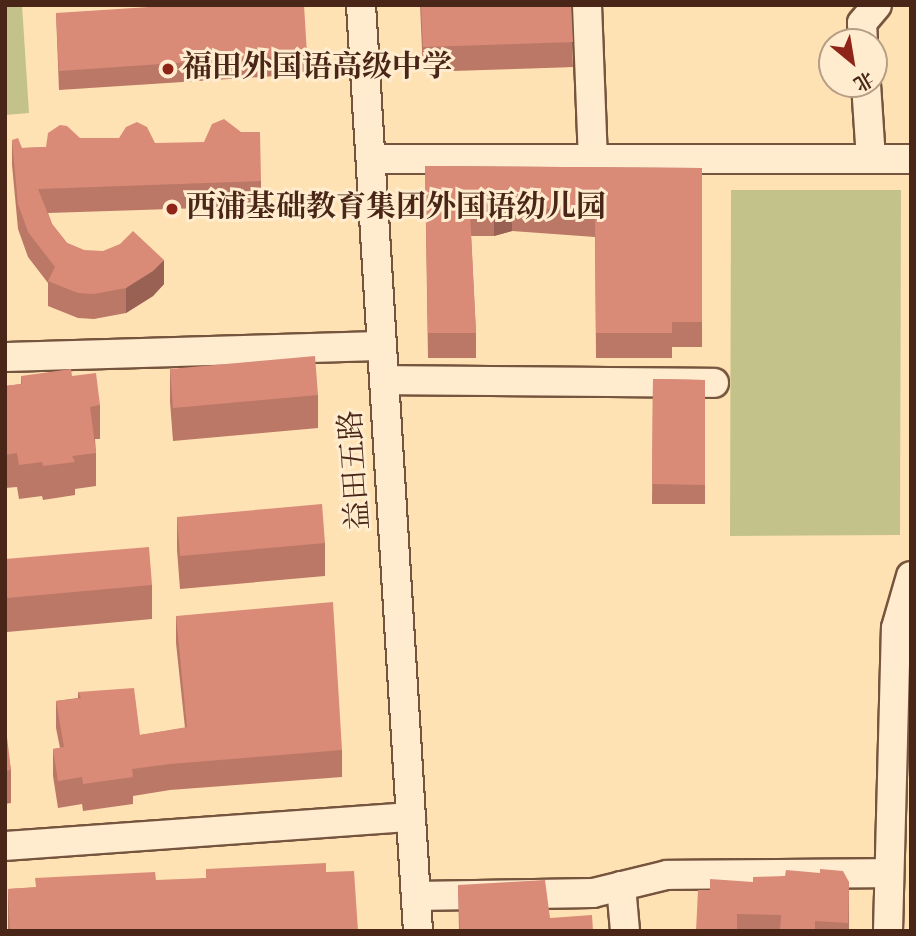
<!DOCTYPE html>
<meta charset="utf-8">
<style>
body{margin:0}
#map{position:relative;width:916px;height:936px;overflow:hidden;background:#ffe2b3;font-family:"Sorts Mill Goudy","Noto Serif SC",serif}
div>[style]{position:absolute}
.green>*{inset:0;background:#c3c28a}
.roads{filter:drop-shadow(2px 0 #76553e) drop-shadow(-2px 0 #76553e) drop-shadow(0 2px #76553e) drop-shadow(0 -2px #76553e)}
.minor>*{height:28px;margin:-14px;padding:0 14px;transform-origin:14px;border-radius:14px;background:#ffecce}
.wall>*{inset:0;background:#bb7867}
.shaded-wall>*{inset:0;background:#996154}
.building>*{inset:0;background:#da8b78}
.dots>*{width:19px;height:19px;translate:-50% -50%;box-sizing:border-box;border:4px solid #ffecce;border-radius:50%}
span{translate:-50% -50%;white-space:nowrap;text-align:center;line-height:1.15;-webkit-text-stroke:6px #ffecce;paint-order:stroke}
.poi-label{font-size:30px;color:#492617;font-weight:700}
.left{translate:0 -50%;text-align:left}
.street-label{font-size:30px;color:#492617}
.frame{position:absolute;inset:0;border:7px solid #492617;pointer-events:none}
.north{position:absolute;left:818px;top:28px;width:70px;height:70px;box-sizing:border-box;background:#ffecce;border:2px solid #b69d85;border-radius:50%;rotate:150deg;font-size:19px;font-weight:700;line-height:28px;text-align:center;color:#492617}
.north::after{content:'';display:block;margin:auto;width:24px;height:32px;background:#8f2418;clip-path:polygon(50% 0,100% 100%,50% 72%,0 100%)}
</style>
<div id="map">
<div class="green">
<div style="clip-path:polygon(5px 5px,22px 5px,29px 113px,5px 115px)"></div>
<div style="clip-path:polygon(731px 190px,901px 190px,900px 535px,730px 536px)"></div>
</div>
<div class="roads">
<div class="minor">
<div style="left:361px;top:5px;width:928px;rotate:86.48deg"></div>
<div style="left:587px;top:5px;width:154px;rotate:87.8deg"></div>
<div style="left:863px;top:42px;width:19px;rotate:-93deg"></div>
<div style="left:862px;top:23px;width:23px;rotate:-50deg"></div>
<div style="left:866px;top:84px;width:75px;rotate:86.2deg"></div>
<div style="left:371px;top:159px;width:540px"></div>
<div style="left:5px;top:357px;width:377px;rotate:-1.7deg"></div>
<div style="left:385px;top:380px;width:329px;rotate:0.5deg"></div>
<div style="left:5px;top:846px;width:407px;rotate:-4.1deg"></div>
<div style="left:621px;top:886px;width:45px;rotate:84.9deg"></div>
<div style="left:416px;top:896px;width:177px;rotate:-1deg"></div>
<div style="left:593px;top:893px;width:76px;rotate:-13.7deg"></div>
<div style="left:667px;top:875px;width:222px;rotate:-0.5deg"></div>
<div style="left:888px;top:931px;width:303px;rotate:-88.5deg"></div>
<div style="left:896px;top:628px;width:54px;rotate:-73.9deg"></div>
</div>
</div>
<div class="wall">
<div style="clip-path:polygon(420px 5px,571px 5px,573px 67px,423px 72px)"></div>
<div style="clip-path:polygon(56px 13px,307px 54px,307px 74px,59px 90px)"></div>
<div style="clip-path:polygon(80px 138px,155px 143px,261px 181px,261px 206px,48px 213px,52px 224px,67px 243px,164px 284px,153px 296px,126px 313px,94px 319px,78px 318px,48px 306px,48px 283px,28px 257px,18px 229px,12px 165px,12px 140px,22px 148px,46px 147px)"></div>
<div style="clip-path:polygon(425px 166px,702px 168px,702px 347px,672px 347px,672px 358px,596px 358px,595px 237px,512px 231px,494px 236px,471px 236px,476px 333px,476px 358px,428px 358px)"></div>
<div style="clip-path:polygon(170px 369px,318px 395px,318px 428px,173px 441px,170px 402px)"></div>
<div style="clip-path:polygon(21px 376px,72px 376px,100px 405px,100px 439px,95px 439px,96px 453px,96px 486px,75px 489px,75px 495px,43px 500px,42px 496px,19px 499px,17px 487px,5px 488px,5px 386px,21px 384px)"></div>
<div style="clip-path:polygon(653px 379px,705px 380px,705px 504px,652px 504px)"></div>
<div style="clip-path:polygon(177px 517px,325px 543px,325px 576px,180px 589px,177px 550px)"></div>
<div style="clip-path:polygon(5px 559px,152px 585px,152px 619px,7px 632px,5px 610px)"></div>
<div style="clip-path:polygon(176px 616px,342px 750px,342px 777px,170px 790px,133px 796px,133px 804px,83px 811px,82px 804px,58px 808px,53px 776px,53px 749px,60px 748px,56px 728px,56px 701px,78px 698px,78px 692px,140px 735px,185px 728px,176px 643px)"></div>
<div style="clip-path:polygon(5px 737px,11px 770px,11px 803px,5px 804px)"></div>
<div style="clip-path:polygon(326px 872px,358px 931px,8px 931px,8px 889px)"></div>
<div style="clip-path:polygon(820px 873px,849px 882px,849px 931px,696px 931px,710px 890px,785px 876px)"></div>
<div style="clip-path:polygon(458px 885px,550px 918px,593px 931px,459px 931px)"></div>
</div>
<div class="shaded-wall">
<div style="clip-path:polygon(512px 206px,512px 231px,494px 236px,494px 211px)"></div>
<div style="clip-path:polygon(164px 260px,164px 284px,153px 296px,126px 313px,126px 288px)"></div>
</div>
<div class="building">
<div style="clip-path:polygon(180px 5px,304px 5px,307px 54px,59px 71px,56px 13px)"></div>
<div style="clip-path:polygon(421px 5px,571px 5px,573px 42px,423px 47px)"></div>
<div style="clip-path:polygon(224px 119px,241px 132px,260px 132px,261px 181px,38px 189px,52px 224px,67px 243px,84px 250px,103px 251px,120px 244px,133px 231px,164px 260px,153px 271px,126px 288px,94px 294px,78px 293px,48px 281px,55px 267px,28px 232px,18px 204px,12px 140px,18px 138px,22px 148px,46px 147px,48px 133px,60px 125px,67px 126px,80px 138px,119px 138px,126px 127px,137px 122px,147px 127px,155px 143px,204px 142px,212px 124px)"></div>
<div style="clip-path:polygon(425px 166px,702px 168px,702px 322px,672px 322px,672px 333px,596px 333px,595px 212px,512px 206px,494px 211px,470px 211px,476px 333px,428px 333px)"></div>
<div style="clip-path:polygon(315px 356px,318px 395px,173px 408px,170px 369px)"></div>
<div style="clip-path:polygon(71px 369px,72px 376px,96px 373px,100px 405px,90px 407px,96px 453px,72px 456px,75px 462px,43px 466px,42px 462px,19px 465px,17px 453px,5px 455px,5px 386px,22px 384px,21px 376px)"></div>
<div style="clip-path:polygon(653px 379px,705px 380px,705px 485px,652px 484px)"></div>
<div style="clip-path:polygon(322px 504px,325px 543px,180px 556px,177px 517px)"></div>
<div style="clip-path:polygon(149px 547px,152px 585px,7px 598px,5px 559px)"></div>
<div style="clip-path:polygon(333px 602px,342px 750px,170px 764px,132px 769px,133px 777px,83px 784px,82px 777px,58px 781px,53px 749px,64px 747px,56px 701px,81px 698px,78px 692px,134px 688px,140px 735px,187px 727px,176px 616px)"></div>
<div style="clip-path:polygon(5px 737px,7px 737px,11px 770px,5px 771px)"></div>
<div style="clip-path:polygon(326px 863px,326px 872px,354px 871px,358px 931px,10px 931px,8px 889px,36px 887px,35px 878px,155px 872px,156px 880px,206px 878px,206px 869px)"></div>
<div style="clip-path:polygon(820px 869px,843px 871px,849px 882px,848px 923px,815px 921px,815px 931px,780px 931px,781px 915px,737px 914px,737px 931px,696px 931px,698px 890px,710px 890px,710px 879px,753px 882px,753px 877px,785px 876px,786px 870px,820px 873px)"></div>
<div style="clip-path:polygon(545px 880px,550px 918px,592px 915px,593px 931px,460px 931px,458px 885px)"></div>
</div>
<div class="dots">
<div style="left:168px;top:69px;background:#8f2418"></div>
<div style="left:172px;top:209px;background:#8f2418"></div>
</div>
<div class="poi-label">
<span class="left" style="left:182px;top:69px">福田外国语高级中学</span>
<span class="left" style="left:186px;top:209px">西浦基础教育集团外国语幼儿园</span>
</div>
<div class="street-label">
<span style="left:357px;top:470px;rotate:-94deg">益田五路</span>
</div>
<div class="frame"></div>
<div class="north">北</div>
</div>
